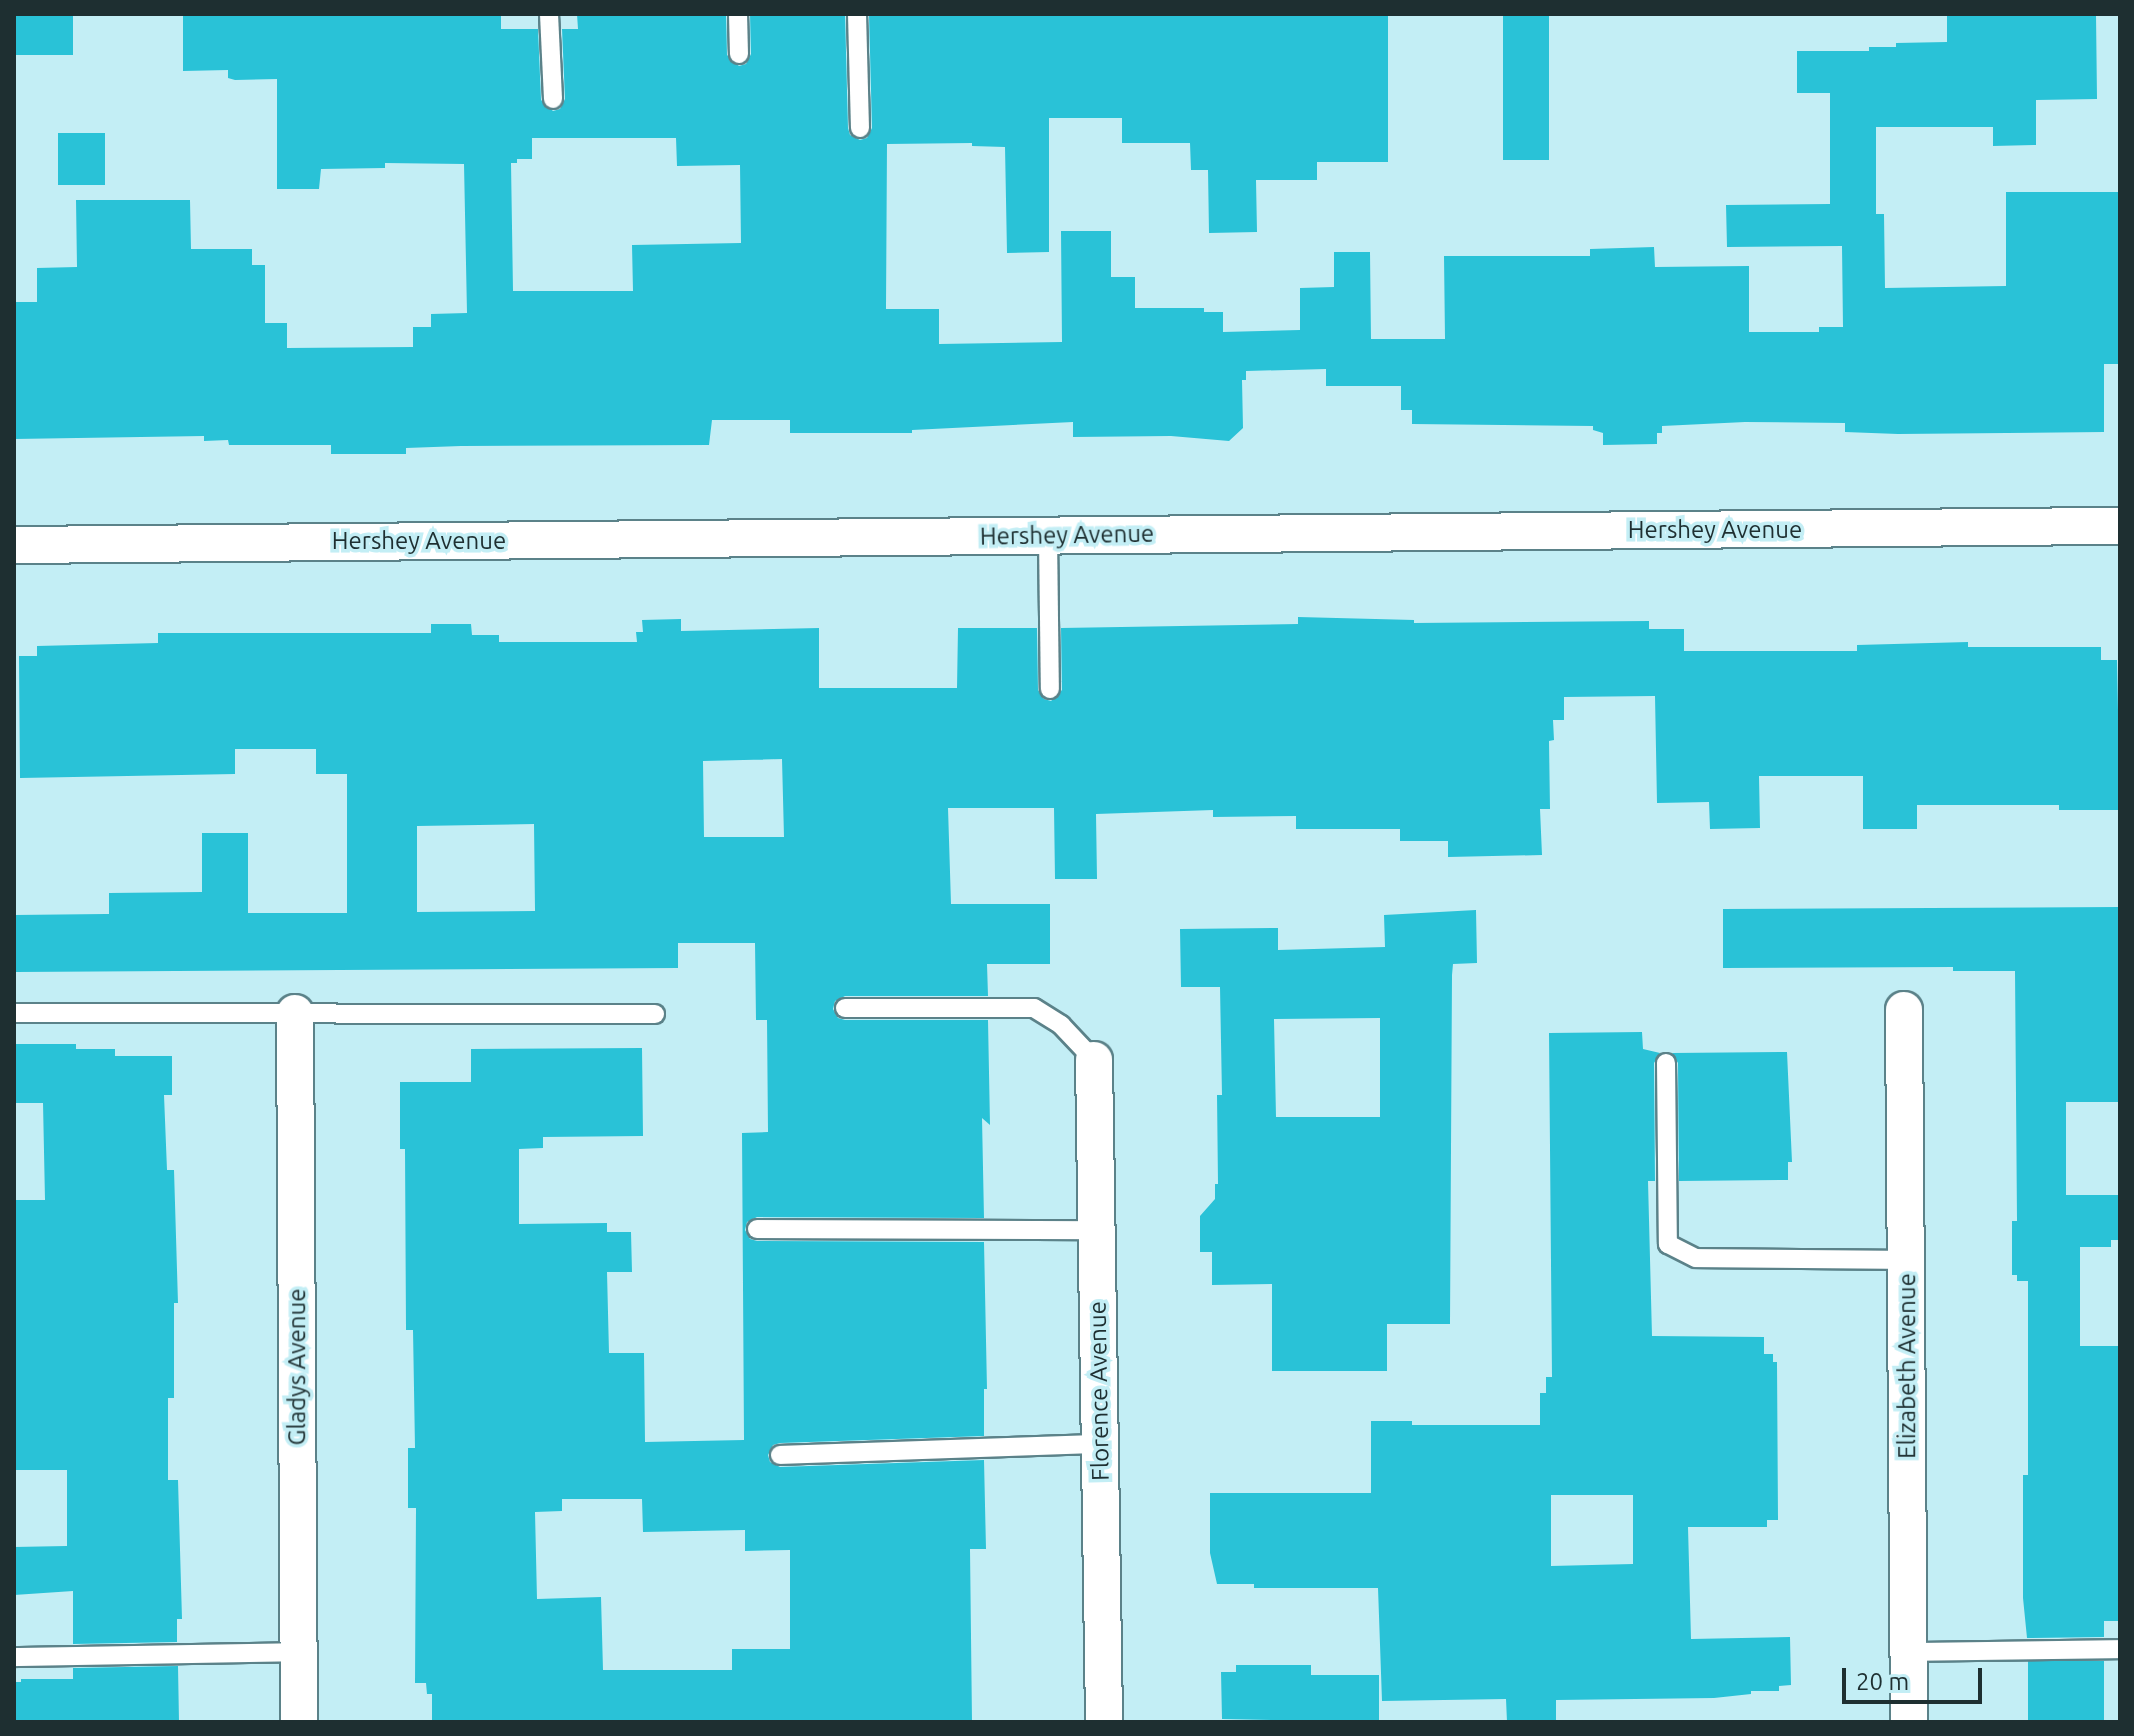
<!DOCTYPE html>
<html>
<head>
<meta charset="utf-8">
<style>
	body { margin:0 }
	#map { position:relative; width:2134px; height:1736px; overflow:hidden; background:#c3eef5; font-family:Ubuntu,sans-serif }
	div>[style] { position:absolute }
	.building>* { inset:0; background:#29c2d7; transform-origin:0 0 }
	.roads { filter:drop-shadow(2px 0 #5b8289) drop-shadow(-2px 0 #5b8289) drop-shadow(0 2px #5b8289) drop-shadow(0 -2px #5b8289) }
	.lane>* { height:18px; margin:-9px; padding:0 9px; transform-origin:9px; border-radius:9px; background:#fff }
	.street>* { height:36px; margin:-18px; padding:0 18px; transform-origin:18px; border-radius:18px; background:#fff }
	span { translate:-50% -50%; white-space:nowrap; text-align:center; line-height:1.15; -webkit-text-stroke:7px #c3eef5; paint-order:stroke }
	.street-label { font-size:24px; color:#1e2f31 }
	.frame { position:absolute; inset:0; border:16px solid #1e2f31; pointer-events:none }
	.scale { position:absolute; left:1842px; top:1668px; width:140px; height:36px; box-sizing:border-box; border:4px solid #1e2f31; border-top:0; padding-left:10px; font-size:24px; line-height:28px; white-space:nowrap; color:#1e2f31; -webkit-text-stroke:6px #c3eef5; paint-order:stroke }
</style>
</head>
<body>
<div id="map">
	<div class="building">
		<i style="left:14px;top:14px;width:59px;height:41px"></i>
		<i style="clip-path:polygon(evenodd,183px 14px,501px 14px,501px 29px,538px 29px,541px 100px,553px 111px,560px 109px,565px 99px,562px 29px,578px 29px,577px 14px,726px 14px,727px 55px,739px 66px,746px 64px,751px 54px,750px 14px,845px 14px,848px 128px,850px 135px,860px 140px,867px 138px,872px 128px,869px 14px,1388px 14px,1388px 162px,1317px 162px,1317px 180px,1256px 180px,1257px 232px,1209px 233px,1208px 170px,1191px 170px,1190px 143px,1122px 143px,1122px 118px,1049px 118px,1049px 252px,1007px 253px,1005px 147px,972px 146px,972px 143px,887px 144px,886px 309px,939px 309px,939px 344px,1062px 342px,1061px 231px,1111px 231px,1111px 277px,1135px 277px,1135px 308px,1204px 308px,1204px 312px,1223px 312px,1223px 332px,1300px 330px,1300px 288px,1334px 287px,1334px 252px,1370px 252px,1371px 339px,1445px 339px,1444px 256px,1590px 256px,1590px 249px,1654px 247px,1655px 267px,1749px 266px,1749px 332px,1819px 332px,1819px 327px,1843px 327px,1842px 246px,1727px 247px,1726px 205px,1830px 204px,1830px 93px,1797px 93px,1797px 51px,1869px 51px,1869px 47px,1896px 47px,1896px 43px,1947px 42px,1947px 14px,2096px 14px,2097px 99px,2036px 100px,2036px 145px,1993px 146px,1993px 127px,1876px 127px,1876px 214px,1884px 214px,1885px 288px,2006px 286px,2006px 192px,2120px 192px,2120px 364px,2104px 364px,2104px 432px,1898px 434px,1845px 432px,1845px 423px,1745px 422px,1662px 426px,1662px 433px,1657px 433px,1657px 444px,1603px 445px,1603px 433px,1593px 430px,1593px 426px,1412px 424px,1412px 410px,1401px 410px,1401px 386px,1326px 386px,1326px 369px,1246px 371px,1246px 380px,1242px 380px,1243px 428px,1229px 441px,1171px 436px,1073px 437px,1073px 422px,912px 430px,912px 433px,790px 433px,790px 420px,712px 420px,709px 445px,461px 446px,406px 448px,406px 454px,331px 454px,331px 445px,229px 445px,228px 440px,204px 441px,204px 436px,14px 439px,14px 302px,37px 302px,37px 268px,77px 267px,76px 200px,190px 200px,191px 249px,252px 249px,252px 265px,265px 265px,265px 323px,287px 323px,287px 348px,413px 347px,413px 327px,431px 327px,431px 314px,467px 313px,464px 164px,385px 163px,385px 168px,321px 169px,319px 189px,277px 189px,277px 79px,235px 80px,228px 78px,228px 70px,183px 71px,183px 14px,532px 138px,676px 138px,677px 166px,740px 165px,741px 243px,632px 245px,633px 291px,513px 291px,511px 163px,517px 163px,517px 159px,532px 159px,532px 138px)"></i>
		<i style="left:1503px;top:14px;width:46px;height:146px"></i>
		<i style="left:58px;top:133px;width:47px;height:52px"></i>
		<i style="clip-path:polygon(evenodd,1298px 617px,1414px 620px,1414px 623px,1649px 621px,1649px 629px,1684px 629px,1684px 651px,1857px 651px,1857px 645px,1968px 642px,1968px 647px,2101px 647px,2101px 660px,2117px 660px,2120px 810px,2059px 810px,2059px 805px,1917px 805px,1917px 829px,1863px 829px,1863px 776px,1759px 776px,1760px 828px,1710px 829px,1709px 802px,1657px 803px,1655px 696px,1564px 697px,1564px 720px,1553px 720px,1554px 740px,1549px 741px,1550px 809px,1540px 809px,1542px 855px,1448px 857px,1448px 841px,1400px 841px,1400px 829px,1296px 829px,1296px 816px,1213px 817px,1213px 810px,1096px 814px,1097px 879px,1055px 879px,1054px 808px,948px 808px,951px 904px,1050px 904px,1050px 964px,987px 964px,988px 996px,845px 996px,835px 1001px,833px 1009px,838px 1018px,845px 1020px,988px 1020px,990px 1125px,982px 1118px,984px 1218px,757px 1217px,747px 1222px,745px 1230px,750px 1239px,757px 1241px,984px 1242px,987px 1389px,984px 1389px,984px 1436px,780px 1443px,773px 1445px,768px 1455px,770px 1462px,780px 1467px,984px 1460px,986px 1549px,970px 1549px,972px 1722px,432px 1722px,432px 1694px,427px 1694px,426px 1683px,415px 1683px,416px 1508px,408px 1508px,408px 1448px,415px 1448px,413px 1330px,406px 1330px,405px 1149px,400px 1149px,400px 1082px,471px 1082px,471px 1049px,642px 1048px,643px 1136px,543px 1137px,543px 1148px,519px 1149px,519px 1224px,607px 1223px,607px 1232px,631px 1232px,632px 1272px,607px 1272px,609px 1353px,644px 1353px,645px 1442px,744px 1440px,742px 1133px,768px 1132px,767px 1020px,756px 1020px,755px 943px,678px 943px,678px 968px,16px 972px,14px 915px,106px 914px,109px 914px,109px 893px,202px 892px,202px 833px,248px 833px,248px 913px,347px 913px,347px 774px,316px 774px,316px 749px,235px 749px,235px 774px,20px 778px,19px 656px,37px 656px,37px 646px,158px 643px,158px 633px,431px 633px,431px 624px,471px 624px,472px 635px,499px 635px,499px 642px,637px 642px,636px 632px,643px 632px,642px 620px,681px 619px,681px 631px,819px 628px,819px 688px,957px 688px,958px 628px,1037px 628px,1038px 690px,1044px 699px,1051px 701px,1062px 690px,1061px 628px,1298px 624px,1298px 617px,782px 759px,784px 837px,704px 837px,703px 761px,782px 759px,1298px 617px,534px 824px,535px 911px,417px 912px,417px 826px,534px 824px,1298px 617px,562px 1499px,642px 1499px,643px 1532px,745px 1530px,745px 1551px,790px 1550px,790px 1649px,732px 1649px,732px 1670px,603px 1670px,601px 1597px,537px 1599px,535px 1512px,562px 1511px,562px 1499px)"></i>
		<i style="clip-path:polygon(2120px 907px,2120px 1102px,2066px 1102px,2066px 1195px,2118px 1195px,2119px 1240px,2111px 1240px,2111px 1247px,2080px 1247px,2080px 1346px,2120px 1346px,2120px 1621px,2104px 1621px,2104px 1637px,2027px 1638px,2023px 1598px,2023px 1475px,2028px 1475px,2028px 1281px,2017px 1281px,2017px 1275px,2012px 1275px,2012px 1221px,2017px 1221px,2015px 971px,1953px 971px,1953px 967px,1723px 968px,1723px 909px)"></i>
		<i style="clip-path:polygon(evenodd,1476px 910px,1477px 963px,1453px 964px,1452px 975px,1450px 1324px,1387px 1324px,1387px 1371px,1272px 1371px,1272px 1284px,1212px 1285px,1212px 1252px,1200px 1252px,1200px 1216px,1215px 1199px,1215px 1184px,1218px 1184px,1217px 1095px,1222px 1095px,1220px 987px,1181px 987px,1180px 929px,1278px 928px,1278px 950px,1385px 947px,1384px 915px,1476px 910px,1380px 1018px,1380px 1117px,1276px 1117px,1274px 1019px,1380px 1018px)"></i>
		<i style="clip-path:polygon(evenodd,1642px 1032px,1643px 1049px,1660px 1053px,1654px 1063px,1655px 1181px,1648px 1181px,1652px 1336px,1764px 1337px,1764px 1354px,1773px 1354px,1773px 1362px,1777px 1362px,1778px 1520px,1767px 1520px,1767px 1527px,1688px 1527px,1691px 1639px,1790px 1637px,1791px 1685px,1779px 1686px,1779px 1691px,1751px 1691px,1751px 1694px,1714px 1698px,1556px 1700px,1556px 1722px,1507px 1722px,1506px 1699px,1382px 1701px,1378px 1588px,1254px 1588px,1254px 1584px,1217px 1584px,1210px 1553px,1210px 1493px,1371px 1493px,1371px 1421px,1412px 1421px,1412px 1425px,1540px 1425px,1540px 1393px,1546px 1393px,1546px 1377px,1552px 1377px,1549px 1033px,1642px 1032px,1551px 1495px,1633px 1495px,1633px 1564px,1551px 1566px,1551px 1495px)"></i>
		<i style="clip-path:polygon(14px 1044px,76px 1044px,76px 1049px,115px 1049px,115px 1056px,172px 1056px,172px 1095px,164px 1095px,167px 1170px,174px 1170px,178px 1303px,174px 1303px,174px 1398px,168px 1398px,168px 1480px,178px 1480px,182px 1619px,177px 1619px,177px 1642px,73px 1644px,73px 1591px,14px 1595px,14px 1547px,67px 1546px,67px 1470px,14px 1470px,14px 1200px,45px 1200px,43px 1103px,14px 1103px)"></i>
		<i style="clip-path:polygon(1787px 1052px,1792px 1162px,1788px 1162px,1788px 1180px,1679px 1181px,1678px 1063px,1672px 1053px)"></i>
		<i style="left:2104px;top:1661px;width:61px;height:76px;rotate:90deg"></i>
		<i style="clip-path:polygon(1236px 1665px,1311px 1665px,1311px 1675px,1379px 1675px,1379px 1722px,1222px 1719px,1221px 1672px,1236px 1672px)"></i>
		<i style="clip-path:polygon(178px 1666px,179px 1722px,14px 1722px,14px 1682px,21px 1682px,21px 1679px,73px 1679px,73px 1668px)"></i>
	</div>
	<div class="roads">
		<div class="lane">
			<i style="left:549px;top:14px;width:85px;rotate:87.3deg"></i>
			<i style="left:738px;top:14px;width:40px;rotate:88.6deg"></i>
			<i style="left:857px;top:14px;width:114px;rotate:88.5deg"></i>
			<i style="left:1048px;top:536px;width:153px;rotate:89.3deg"></i>
			<i style="left:845px;top:1008px;width:189px"></i>
			<i style="left:1034px;top:1008px;width:32px;rotate:32deg"></i>
			<i style="left:1061px;top:1025px;width:48px;rotate:46.7deg"></i>
			<i style="left:14px;top:1013px;width:641px;rotate:0.09deg"></i>
			<i style="left:1666px;top:1063px;width:181px;rotate:89.4deg"></i>
			<i style="left:1668px;top:1244px;width:31px;rotate:27deg"></i>
			<i style="left:1696px;top:1258px;width:210px;rotate:0.5deg"></i>
			<i style="left:757px;top:1229px;width:339px;rotate:0.2deg"></i>
			<i style="left:780px;top:1455px;width:320px;rotate:-2deg"></i>
			<i style="left:1909px;top:1652px;width:211px;rotate:-0.8deg"></i>
			<i style="left:14px;top:1657px;width:284px;rotate:-1deg"></i>
		</div>
		<div class="street">
			<i style="left:14px;top:545px;width:2106px;rotate:-0.52deg"></i>
			<i style="left:1904px;top:1010px;width:712px;rotate:89.6deg"></i>
			<i style="left:295px;top:1013px;width:709px;rotate:89.68deg"></i>
			<i style="left:1094px;top:1060px;width:662px;rotate:89.13deg"></i>
		</div>
	</div>
	<div class="street-label">
		<span style="left:1715px;top:530px">Hershey Avenue</span>
		<span style="left:1067px;top:535px;rotate:-1deg">Hershey Avenue</span>
		<span style="left:419px;top:541px">Hershey Avenue</span>
		<span style="left:1907px;top:1366px;rotate:-90deg">Elizabeth Avenue</span>
		<span style="left:297px;top:1367px;rotate:-90deg">Gladys Avenue</span>
		<span style="left:1099px;top:1391px;rotate:-91deg">Florence Avenue</span>
	</div>
	<div class="frame"></div>
	<div class="scale">20 m</div>
</div>
</body>
</html>
